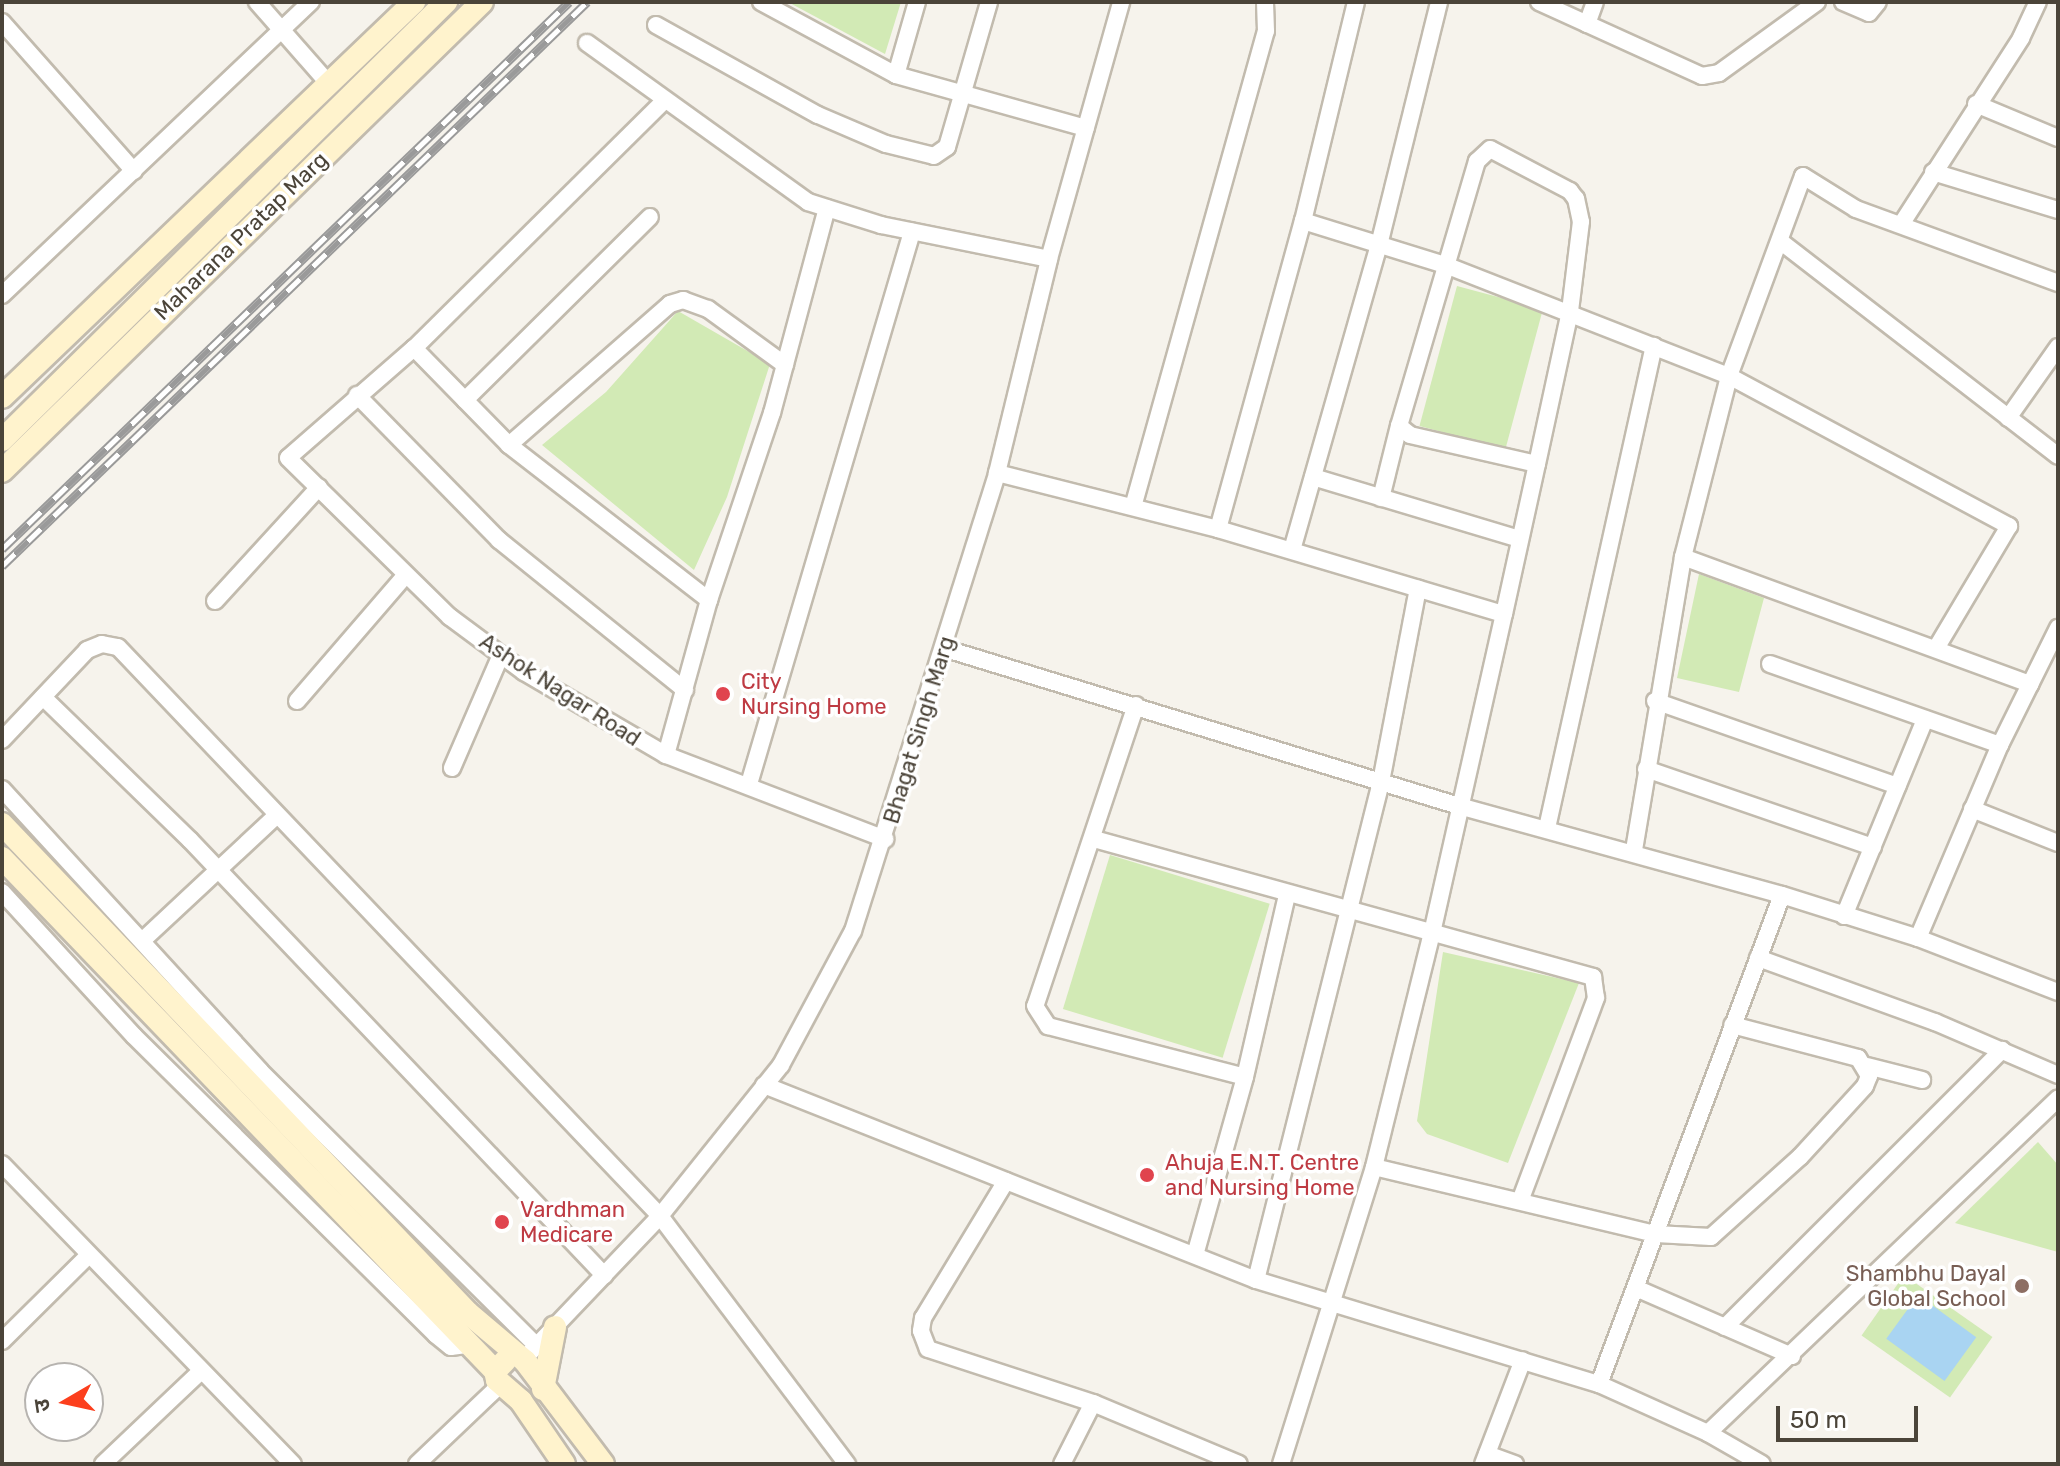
<!DOCTYPE html>
<html>
<head>
<meta charset="utf-8">
<style>
	body { margin:0 }
	#map { position:relative; width:2060px; height:1466px; overflow:hidden; background:#f6f3ec; font-family:Rubik,"Noto Sans Devanagari",sans-serif }
	div>[style] { position:absolute }
	.green>* { inset:0; background:#d2eab5; transform-origin:0 0 }
	.water>* { inset:0; background:#a9d4f2; transform-origin:0 0 }
	.roads { filter:drop-shadow(2px 0 #c2bbae) drop-shadow(-2px 0 #c2bbae) drop-shadow(0 2px #c2bbae) drop-shadow(0 -2px #c2bbae) }
	.street>* { height:16px; margin:-8px; padding:0 8px; transform-origin:8px; border-radius:8px; background:#fff }
	.secondary>* { height:22px; margin:-11px; padding:0 11px; transform-origin:11px; border-radius:11px; background:#fff3cd }
	.rail>* { height:9px; margin-top:-4.5px; transform-origin:0; background:repeating-linear-gradient(90deg,#fff 0 18px,#9a9a9a 0 36px); box-sizing:border-box; border-block:2px solid #9a9a9a }
	.dots>* { width:22px; height:22px; translate:-50% -50%; box-sizing:border-box; border:4px solid #fff; border-radius:50% }
	span { translate:-50% -50%; white-space:nowrap; text-align:center; line-height:1.15; -webkit-text-stroke:7px #fff; paint-order:stroke }
	.street-label { font-size:22px; color:#4b4439 }
	.health-label { font-size:22px; color:#be3a42 }
	.left { translate:0 -50%; text-align:left }
	.education-label { font-size:22px; color:#785e54 }
	.right { translate:-100% -50%; text-align:right }
	.frame { position:absolute; inset:0; border:4px solid #4b4439; pointer-events:none }
	.north { position:absolute; left:24px; top:1362px; width:80px; height:80px; box-sizing:border-box; background:#fff; border:2px solid #b7b4b0; border-radius:50%; rotate:261deg; font-size:22px; font-weight:700; line-height:32px; text-align:center; color:#4b4439 }
	.north::after { content:''; display:block; margin:auto; width:28px; height:36px; background:#fc3f1d; clip-path:polygon(50% 0,100% 100%,50% 72%,0 100%) }
	.scale { position:absolute; left:1776px; top:1406px; width:142px; height:36px; box-sizing:border-box; border:4px solid #4b4439; border-top:0; padding-left:10px; font-size:24px; line-height:28px; white-space:nowrap; color:#4b4439; -webkit-text-stroke:6px #fff; paint-order:stroke }
</style>
</head>
<body>
<div id="map">
	<div class="green">
		<i style="clip-path:polygon(788px 2px,901px 2px,885px 54px)"></i>
		<i style="left:1457px;top:286px;width:89px;height:145px;rotate:15deg"></i>
		<i style="clip-path:polygon(678px 311px,770px 364px,727px 497px,694px 570px,542px 445px,606px 392px)"></i>
		<i style="clip-path:polygon(1699px 574px,1764px 598px,1739px 692px,1677px 678px)"></i>
		<i style="left:1110px;top:855px;width:167px;height:161px;rotate:17deg"></i>
		<i style="clip-path:polygon(1443px 952px,1579px 983px,1508px 1163px,1427px 1134px,1417px 1121px)"></i>
		<i style="clip-path:polygon(2038px 1142px,2058px 1165px,2058px 1252px,1955px 1223px)"></i>
		<i style="left:1904px;top:1275px;width:108px;height:74px;rotate:35deg"></i>
	</div>
	<div class="water">
		<i style="left:1918px;top:1295px;width:72px;height:54px;rotate:36deg"></i>
	</div>
	<div class="roads">
		<div class="street">
			<i style="left:257px;top:2px;width:109px;rotate:48.7deg"></i>
			<i style="left:761px;top:2px;width:153px;rotate:28.4deg"></i>
			<i style="left:896px;top:75px;width:197px;rotate:15.6deg"></i>
			<i style="left:1539px;top:2px;width:179px;rotate:24.4deg"></i>
			<i style="left:1702px;top:76px;width:17px;rotate:-10deg"></i>
			<i style="left:1719px;top:73px;width:121px;rotate:-35.9deg"></i>
			<i style="left:1843px;top:2px;width:28px;rotate:23deg"></i>
			<i style="left:1869px;top:13px;width:14px;rotate:-51deg"></i>
			<i style="left:2px;top:22px;width:199px;rotate:48.5deg"></i>
			<i style="left:1587px;top:24px;width:23px;rotate:-70deg"></i>
			<i style="left:656px;top:25px;width:185px;rotate:29.1deg"></i>
			<i style="left:818px;top:115px;width:74px;rotate:23.1deg"></i>
			<i style="left:886px;top:144px;width:49px;rotate:14deg"></i>
			<i style="left:934px;top:156px;width:16px;rotate:-35deg"></i>
			<i style="left:947px;top:147px;width:151px;rotate:-73.8deg"></i>
			<i style="left:587px;top:43px;width:272px;rotate:35.7deg"></i>
			<i style="left:808px;top:202px;width:77px;rotate:17.5deg"></i>
			<i style="left:881px;top:225px;width:171px;rotate:11.4deg"></i>
			<i style="left:896px;top:75px;width:76px;rotate:-74deg"></i>
			<i style="left:665px;top:100px;width:353px;rotate:135.3deg"></i>
			<i style="left:414px;top:348px;width:167px;rotate:138.9deg"></i>
			<i style="left:288px;top:458px;width:227px;rotate:44.5deg"></i>
			<i style="left:450px;top:617px;width:92px;rotate:36.6deg"></i>
			<i style="left:524px;top:672px;width:164px;rotate:30.3deg"></i>
			<i style="left:666px;top:755px;width:235px;rotate:21deg"></i>
			<i style="left:1976px;top:104px;width:89px;rotate:22.5deg"></i>
			<i style="left:1933px;top:172px;width:131px;rotate:16.9deg"></i>
			<i style="left:1303px;top:221px;width:152px;rotate:17.2deg"></i>
			<i style="left:1448px;top:266px;width:302px;rotate:21.4deg"></i>
			<i style="left:1729px;top:376px;width:318px;rotate:28.2deg"></i>
			<i style="left:2009px;top:526px;width:141px;rotate:120.8deg"></i>
			<i style="left:1902px;top:223px;width:220px;rotate:-57.2deg"></i>
			<i style="left:2021px;top:38px;width:40px;rotate:-65deg"></i>
			<i style="left:1780px;top:241px;width:351px;rotate:37.7deg"></i>
			<i style="left:2px;top:295px;width:426px;rotate:-43.5deg"></i>
			<i style="left:414px;top:348px;width:136px;rotate:45.6deg"></i>
			<i style="left:509px;top:445px;width:253px;rotate:37.8deg"></i>
			<i style="left:357px;top:395px;width:203px;rotate:45.6deg"></i>
			<i style="left:499px;top:540px;width:239px;rotate:38.9deg"></i>
			<i style="left:465px;top:400px;width:260px;rotate:-44.7deg"></i>
			<i style="left:2008px;top:418px;width:87px;rotate:-54.8deg"></i>
			<i style="left:509px;top:445px;width:214px;rotate:-41.2deg"></i>
			<i style="left:670px;top:304px;width:14px;rotate:-17deg"></i>
			<i style="left:683px;top:300px;width:27px;rotate:20deg"></i>
			<i style="left:708px;top:309px;width:95px;rotate:36deg"></i>
			<i style="left:997px;top:473px;width:228px;rotate:14.2deg"></i>
			<i style="left:1218px;top:529px;width:298px;rotate:16.6deg"></i>
			<i style="left:1313px;top:477px;width:216px;rotate:16.7deg"></i>
			<i style="left:1381px;top:498px;width:74px;rotate:-76deg"></i>
			<i style="left:1133px;top:507px;width:494px;rotate:-74.4deg"></i>
			<i style="left:1266px;top:31px;width:29px;rotate:-92deg"></i>
			<i style="left:1218px;top:529px;width:320px;rotate:-74.6deg"></i>
			<i style="left:1303px;top:221px;width:225px;rotate:-76.4deg"></i>
			<i style="left:1292px;top:550px;width:317px;rotate:-74.1deg"></i>
			<i style="left:1379px;top:245px;width:250px;rotate:-76.1deg"></i>
			<i style="left:1683px;top:557px;width:370px;rotate:20.1deg"></i>
			<i style="left:215px;top:601px;width:154px;rotate:-47.6deg"></i>
			<i style="left:943px;top:648px;width:540px;rotate:17.02deg"></i>
			<i style="left:1459px;top:806px;width:335px;rotate:15.4deg"></i>
			<i style="left:1782px;top:895px;width:143px;rotate:17.5deg"></i>
			<i style="left:1918px;top:938px;width:150px;rotate:21.1deg"></i>
			<i style="left:1770px;top:664px;width:244px;rotate:19.4deg"></i>
			<i style="left:43px;top:697px;width:205px;rotate:44.2deg"></i>
			<i style="left:190px;top:840px;width:601px;rotate:46.42deg"></i>
			<i style="left:297px;top:701px;width:165px;rotate:-49.2deg"></i>
			<i style="left:1655px;top:701px;width:257px;rotate:19.3deg"></i>
			<i style="left:1136px;top:705px;width:317px;rotate:108.5deg"></i>
			<i style="left:1035px;top:1006px;width:24px;rotate:57deg"></i>
			<i style="left:1048px;top:1026px;width:203px;rotate:14.5deg"></i>
			<i style="left:2px;top:740px;width:124px;rotate:-46.6deg"></i>
			<i style="left:87px;top:650px;width:16px;rotate:-22deg"></i>
			<i style="left:102px;top:644px;width:16px;rotate:11deg"></i>
			<i style="left:118px;top:647px;width:786px;rotate:46.39deg"></i>
			<i style="left:660px;top:1216px;width:311px;rotate:53deg"></i>
			<i style="left:666px;top:755px;width:161px;rotate:-74.5deg"></i>
			<i style="left:709px;top:600px;width:197px;rotate:-71.4deg"></i>
			<i style="left:772px;top:413px;width:212px;rotate:-75deg"></i>
			<i style="left:452px;top:768px;width:123px;rotate:-66.6deg"></i>
			<i style="left:1646px;top:769px;width:240px;rotate:19deg"></i>
			<i style="left:749px;top:784px;width:576px;rotate:-73.55deg"></i>
			<i style="left:2px;top:789px;width:382px;rotate:47.5deg"></i>
			<i style="left:260px;top:1071px;width:390px;rotate:44.8deg"></i>
			<i style="left:1972px;top:809px;width:92px;rotate:21.6deg"></i>
			<i style="left:1547px;top:828px;width:494px;rotate:-77.5deg"></i>
			<i style="left:1094px;top:839px;width:518px;rotate:15.46deg"></i>
			<i style="left:1593px;top:977px;width:21px;rotate:82deg"></i>
			<i style="left:1596px;top:998px;width:215px;rotate:110.5deg"></i>
			<i style="left:1634px;top:850px;width:297px;rotate:-80.5deg"></i>
			<i style="left:1683px;top:557px;width:187px;rotate:-75.7deg"></i>
			<i style="left:1729px;top:376px;width:213px;rotate:-69.7deg"></i>
			<i style="left:1803px;top:176px;width:62px;rotate:31.9deg"></i>
			<i style="left:1856px;top:209px;width:215px;rotate:20.1deg"></i>
			<i style="left:2px;top:892px;width:195px;rotate:47.5deg"></i>
			<i style="left:134px;top:1036px;width:425px;rotate:44.7deg"></i>
			<i style="left:436px;top:1335px;width:19px;rotate:39deg"></i>
			<i style="left:451px;top:1347px;width:17px;rotate:-7deg"></i>
			<i style="left:1844px;top:916px;width:213px;rotate:-67.6deg"></i>
			<i style="left:1918px;top:938px;width:210px;rotate:-67deg"></i>
			<i style="left:2000px;top:745px;width:131px;rotate:-63.6deg"></i>
			<i style="left:143px;top:940px;width:182px;rotate:-43deg"></i>
			<i style="left:1758px;top:958px;width:188px;rotate:19.9deg"></i>
			<i style="left:1935px;top:1022px;width:134px;rotate:23.3deg"></i>
			<i style="left:1867px;top:1066px;width:57px;rotate:14.3deg"></i>
			<i style="left:764px;top:1085px;width:529px;rotate:21.62deg"></i>
			<i style="left:1256px;top:1280px;width:358px;rotate:16.9deg"></i>
			<i style="left:1599px;top:1384px;width:120px;rotate:24.2deg"></i>
			<i style="left:1708px;top:1433px;width:484px;rotate:-43.7deg"></i>
			<i style="left:2px;top:1164px;width:418px;rotate:45.9deg"></i>
			<i style="left:1374px;top:1167px;width:290px;rotate:13.4deg"></i>
			<i style="left:1656px;top:1234px;width:55px;rotate:3.1deg"></i>
			<i style="left:1711px;top:1237px;width:120px;rotate:-42deg"></i>
			<i style="left:1800px;top:1157px;width:96px;rotate:-47.5deg"></i>
			<i style="left:1865px;top:1086px;width:11px;rotate:-68deg"></i>
			<i style="left:1869px;top:1076px;width:21px;rotate:-121deg"></i>
			<i style="left:1858px;top:1058px;width:130px;rotate:-165.3deg"></i>
			<i style="left:1006px;top:1181px;width:160px;rotate:121.2deg"></i>
			<i style="left:923px;top:1318px;width:13px;rotate:99deg"></i>
			<i style="left:921px;top:1331px;width:19px;rotate:69deg"></i>
			<i style="left:928px;top:1349px;width:174px;rotate:18.1deg"></i>
			<i style="left:1093px;top:1403px;width:158px;rotate:22.7deg"></i>
			<i style="left:1195px;top:1255px;width:185px;rotate:-74.3deg"></i>
			<i style="left:1245px;top:1077px;width:187px;rotate:-77deg"></i>
			<i style="left:1256px;top:1280px;width:513px;rotate:-75.91deg"></i>
			<i style="left:1381px;top:782px;width:197px;rotate:-79.2deg"></i>
			<i style="left:1638px;top:1289px;width:168px;rotate:23.5deg"></i>
			<i style="left:1725px;top:1327px;width:392px;rotate:-45deg"></i>
			<i style="left:2px;top:1341px;width:122px;rotate:-44.7deg"></i>
			<i style="left:523px;top:1360px;width:199px;rotate:-46.4deg"></i>
			<i style="left:660px;top:1216px;width:193px;rotate:-51.3deg"></i>
			<i style="left:781px;top:1065px;width:152px;rotate:-61.8deg"></i>
			<i style="left:853px;top:931px;width:480px;rotate:-72.5deg"></i>
			<i style="left:997px;top:473px;width:220px;rotate:-76.3deg"></i>
			<i style="left:1049px;top:259px;width:267px;rotate:-74.3deg"></i>
			<i style="left:1599px;top:1384px;width:522px;rotate:-69.48deg"></i>
			<i style="left:1708px;top:1433px;width:62px;rotate:29.9deg"></i>
			<i style="left:1487px;top:1454px;width:30px;rotate:20deg"></i>
			<i style="left:103px;top:1464px;width:135px;rotate:-43.5deg"></i>
			<i style="left:417px;top:1464px;width:115px;rotate:-43.6deg"></i>
			<i style="left:1062px;top:1464px;width:68px;rotate:-63.1deg"></i>
			<i style="left:1281px;top:1464px;width:311px;rotate:-72.6deg"></i>
			<i style="left:1374px;top:1167px;width:241px;rotate:-76.1deg"></i>
			<i style="left:1432px;top:933px;width:327px;rotate:-77.3deg"></i>
			<i style="left:1504px;top:614px;width:154px;rotate:-77.6deg"></i>
			<i style="left:1537px;top:464px;width:157px;rotate:-77.8deg"></i>
			<i style="left:1570px;top:311px;width:90px;rotate:-83deg"></i>
			<i style="left:1581px;top:222px;width:24px;rotate:-102deg"></i>
			<i style="left:1576px;top:199px;width:10px;rotate:-127deg"></i>
			<i style="left:1570px;top:191px;width:90px;rotate:-152.3deg"></i>
			<i style="left:1490px;top:149px;width:18px;rotate:137deg"></i>
			<i style="left:1477px;top:161px;width:276px;rotate:106.4deg"></i>
			<i style="left:1399px;top:426px;width:14px;rotate:39deg"></i>
			<i style="left:1410px;top:435px;width:130px;rotate:12.9deg"></i>
			<i style="left:1483px;top:1464px;width:111px;rotate:-69deg"></i>
		</div>
		<div class="secondary">
			<i style="left:2px;top:397px;width:571px;rotate:-43.79deg"></i>
			<i style="left:2px;top:440px;width:624px;rotate:-44.61deg"></i>
			<i style="left:2px;top:471px;width:671px;rotate:-44.34deg"></i>
			<i style="left:2px;top:824px;width:675px;rotate:46.38deg"></i>
			<i style="left:468px;top:1313px;width:75px;rotate:40.1deg"></i>
			<i style="left:525px;top:1361px;width:129px;rotate:52.9deg"></i>
			<i style="left:2px;top:858px;width:711px;rotate:46.14deg"></i>
			<i style="left:505px;top:1361px;width:14px;rotate:135deg"></i>
			<i style="left:495px;top:1371px;width:9px;rotate:77deg"></i>
			<i style="left:497px;top:1380px;width:32px;rotate:41deg"></i>
			<i style="left:521px;top:1401px;width:76px;rotate:55.7deg"></i>
			<i style="left:543px;top:1389px;width:63px;rotate:-79deg"></i>
		</div>
	</div>
	<div class="rail">
		<i style="left:2px;top:549px;width:788px;rotate:-43.97deg"></i>
		<i style="left:2px;top:566px;width:813px;rotate:-43.95deg"></i>
	</div>
	<div class="dots">
		<i style="left:723px;top:694px;background:#e0444e"></i>
		<i style="left:1147px;top:1175px;background:#e0444e"></i>
		<i style="left:502px;top:1222px;background:#e0444e"></i>
		<i style="left:2022px;top:1286px;background:#8d6e63"></i>
	</div>
	<div class="street-label">
		<span style="left:241px;top:236px;rotate:-44deg">Maharana Pratap Marg</span>
		<span style="left:560px;top:690px;rotate:33deg">Ashok Nagar Road</span>
		<span style="left:919px;top:730px;rotate:-73deg">Bhagat Singh Marg</span>
	</div>
	<div class="health-label">
		<span class="left" style="left:741px;top:694px">City<br>Nursing Home</span>
		<span class="left" style="left:1165px;top:1175px">Ahuja E.N.T. Centre<br>and Nursing Home</span>
		<span class="left" style="left:520px;top:1222px">Vardhman<br>Medicare</span>
	</div>
	<div class="education-label">
		<span class="right" style="left:2006px;top:1286px">Shambhu Dayal<br>Global School</span>
	</div>
	<div class="frame"></div>
	<div class="north">उ</div>
	<div class="scale">50 m</div>
</div>
</body>
</html>
